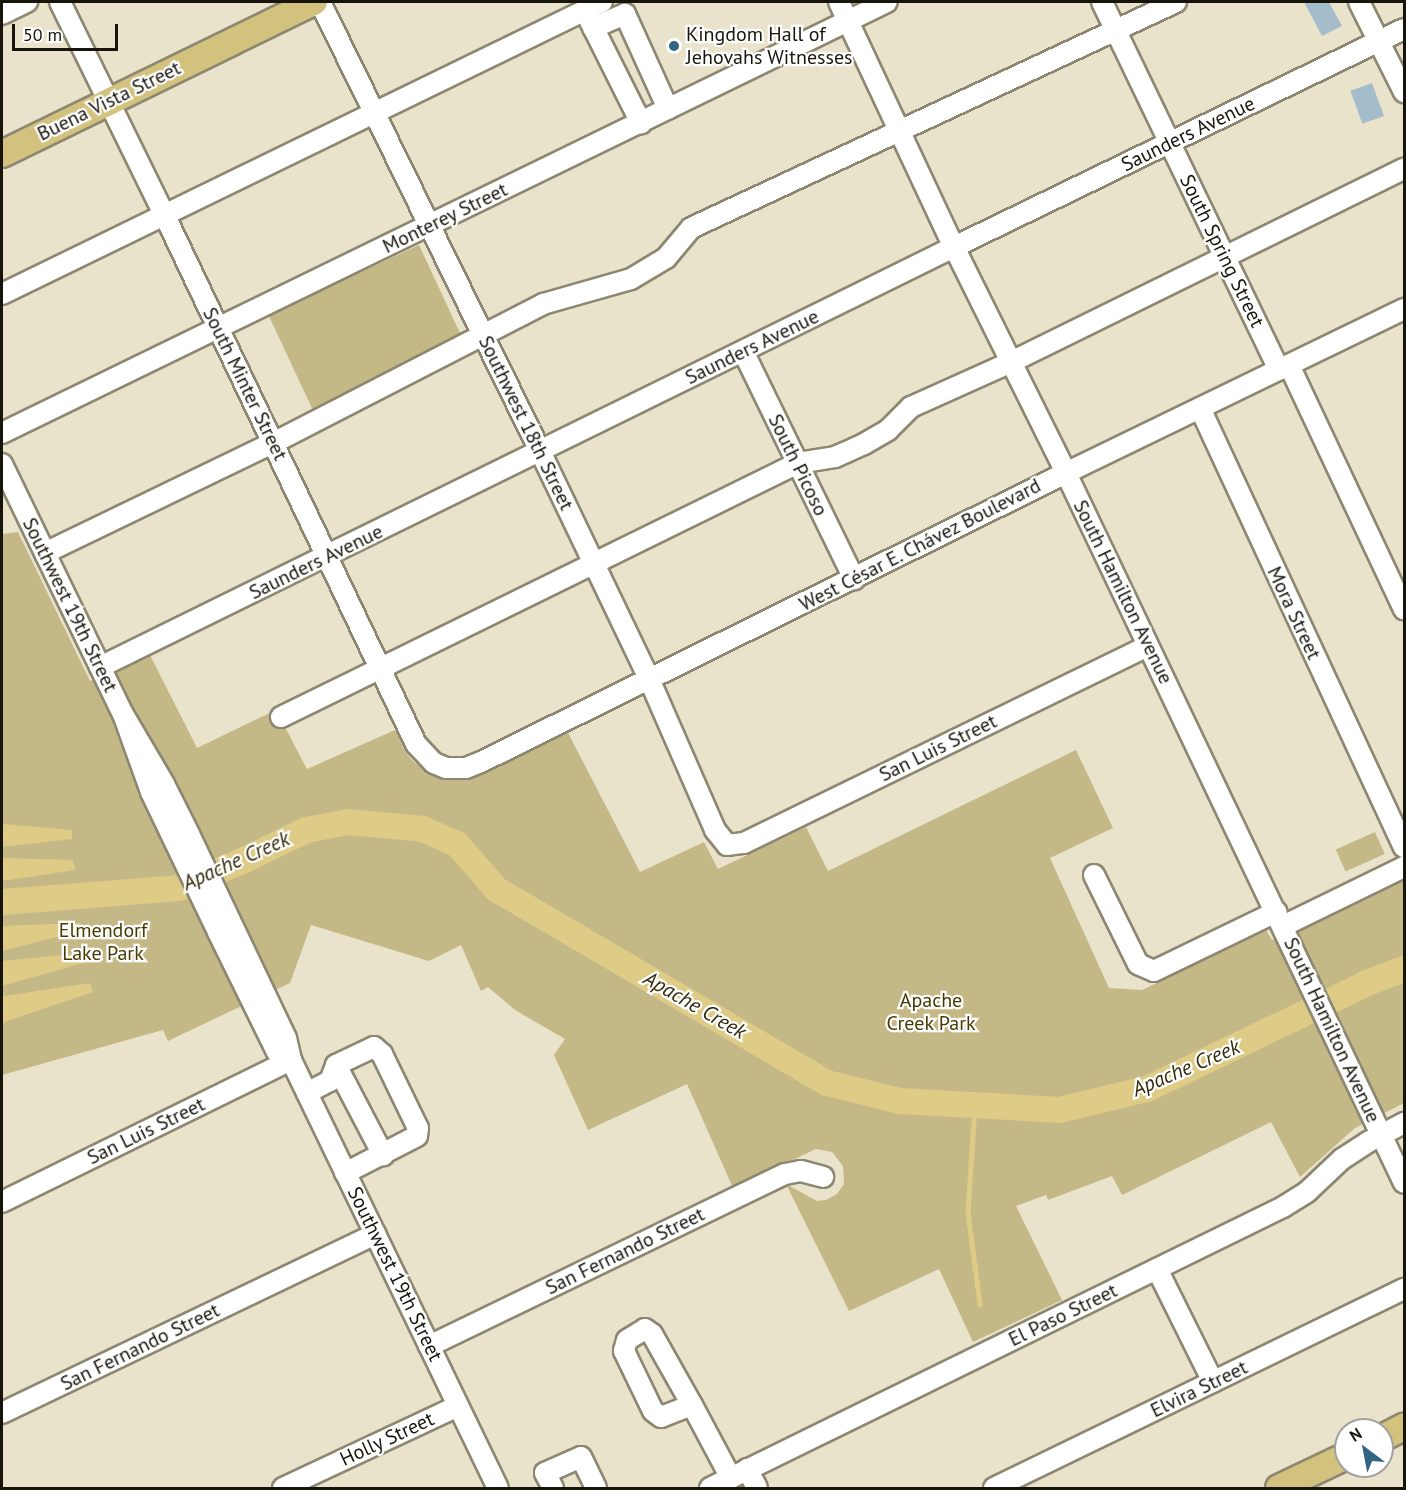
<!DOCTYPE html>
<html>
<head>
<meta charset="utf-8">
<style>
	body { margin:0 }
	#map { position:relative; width:1406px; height:1490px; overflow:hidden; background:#e9e3cb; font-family:"PT Sans",sans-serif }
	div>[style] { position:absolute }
	.green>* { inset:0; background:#c5b887; transform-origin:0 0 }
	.water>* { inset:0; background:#ddcb86 }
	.stream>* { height:4.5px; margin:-2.25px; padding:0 2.25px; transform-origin:2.25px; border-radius:2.25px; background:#ddcb86 }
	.river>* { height:26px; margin:-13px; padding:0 13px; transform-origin:13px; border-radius:13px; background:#ddcb86 }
	.building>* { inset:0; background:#a5bccb; transform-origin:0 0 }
	.roads { filter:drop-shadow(2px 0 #8d8771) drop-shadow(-2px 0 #8d8771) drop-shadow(0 2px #8d8771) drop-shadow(0 -2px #8d8771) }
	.minor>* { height:20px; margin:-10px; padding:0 10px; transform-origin:10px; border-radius:10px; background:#fff }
	.major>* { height:26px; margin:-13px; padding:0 13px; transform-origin:13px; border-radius:13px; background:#d2c27e }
	.dots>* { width:16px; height:16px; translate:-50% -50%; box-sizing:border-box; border:3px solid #fff; border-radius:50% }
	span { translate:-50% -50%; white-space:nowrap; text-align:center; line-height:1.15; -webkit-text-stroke:4.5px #fff; paint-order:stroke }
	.poi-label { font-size:20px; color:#17140c }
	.left { translate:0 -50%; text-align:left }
	.street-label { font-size:20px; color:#17140c }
	.park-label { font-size:20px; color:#463a00 }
	.water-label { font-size:21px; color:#322a0b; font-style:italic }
	.frame { position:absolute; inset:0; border:3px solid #17140c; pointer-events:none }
	.north { position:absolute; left:1334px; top:1418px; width:60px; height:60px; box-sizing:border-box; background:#fff; border:2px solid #a2a19e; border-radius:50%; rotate:328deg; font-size:16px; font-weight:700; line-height:24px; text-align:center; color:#17140c }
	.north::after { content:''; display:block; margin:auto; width:21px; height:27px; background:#316582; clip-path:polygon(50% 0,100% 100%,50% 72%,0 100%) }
	.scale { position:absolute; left:12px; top:24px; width:106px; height:27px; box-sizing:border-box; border:3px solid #17140c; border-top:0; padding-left:8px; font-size:18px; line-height:21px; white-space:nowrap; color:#17140c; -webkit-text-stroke:4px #fff; paint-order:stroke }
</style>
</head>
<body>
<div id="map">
	<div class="green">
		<i style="left:419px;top:245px;width:110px;height:166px;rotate:65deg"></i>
		<i style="clip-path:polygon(18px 532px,90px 681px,149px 653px,197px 748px,276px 710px,307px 769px,395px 730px,406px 753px,415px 763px,448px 777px,565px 727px,640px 872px,704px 842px,718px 869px,806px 827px,828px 871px,1076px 750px,1113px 828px,1050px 858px,1109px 988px,1142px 990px,1266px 930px,1272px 940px,1404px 877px,1404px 1103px,1355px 1128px,1300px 1177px,1271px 1122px,1122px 1195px,1112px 1176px,1048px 1200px,1046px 1195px,1016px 1206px,1062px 1300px,973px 1342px,939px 1269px,849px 1311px,786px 1184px,817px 1201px,826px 1200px,837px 1194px,844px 1184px,843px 1166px,832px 1152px,816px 1149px,733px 1188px,687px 1084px,588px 1130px,554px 1055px,565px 1039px,515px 1010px,488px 987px,481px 991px,461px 945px,429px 961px,311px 925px,290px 983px,168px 1041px,163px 1030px,2px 1075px,2px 534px)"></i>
		<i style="left:1375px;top:832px;width:24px;height:43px;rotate:66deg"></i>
	</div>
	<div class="water">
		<i style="clip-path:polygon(2px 824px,72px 830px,72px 839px,2px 847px)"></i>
		<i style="clip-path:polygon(2px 858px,73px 860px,75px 870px,2px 881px)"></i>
		<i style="clip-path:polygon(2px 892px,75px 892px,76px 902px,2px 916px)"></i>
		<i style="clip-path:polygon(79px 923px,80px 931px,2px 951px,2px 926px)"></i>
		<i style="clip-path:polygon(84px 953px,86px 962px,2px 986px,2px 961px)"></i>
		<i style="clip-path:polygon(90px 983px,93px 992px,7px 1021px,2px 1025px,2px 987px,4px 996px)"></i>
	</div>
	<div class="stream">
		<i style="left:975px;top:1105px;width:107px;rotate:93.7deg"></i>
		<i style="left:968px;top:1212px;width:93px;rotate:82.6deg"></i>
	</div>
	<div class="river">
		<i style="left:2px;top:902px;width:177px;rotate:-4.5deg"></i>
		<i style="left:178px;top:888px;width:73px;rotate:-22.7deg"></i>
		<i style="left:245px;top:860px;width:68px;rotate:-26.2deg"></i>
		<i style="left:306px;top:830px;width:43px;rotate:-10.8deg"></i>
		<i style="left:348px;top:822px;width:75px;rotate:5.3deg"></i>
		<i style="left:423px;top:829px;width:37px;rotate:24deg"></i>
		<i style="left:457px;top:844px;width:60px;rotate:49.1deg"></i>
		<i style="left:496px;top:889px;width:384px;rotate:30.4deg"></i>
		<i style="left:827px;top:1083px;width:75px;rotate:13.9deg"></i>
		<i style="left:900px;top:1101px;width:159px;rotate:3.2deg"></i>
		<i style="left:1059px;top:1110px;width:90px;rotate:-13.4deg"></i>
		<i style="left:1147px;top:1089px;width:244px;rotate:-25.7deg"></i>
		<i style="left:1367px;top:983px;width:40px;rotate:-21deg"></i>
	</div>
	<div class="building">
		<i style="clip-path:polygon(1304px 2px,1329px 2px,1342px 26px,1322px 36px)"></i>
		<i style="left:1372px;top:83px;width:35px;height:23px;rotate:70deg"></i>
	</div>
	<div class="roads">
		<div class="minor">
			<i style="left:60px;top:2px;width:236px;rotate:63.9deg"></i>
			<i style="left:164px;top:214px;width:587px;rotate:64.57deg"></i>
			<i style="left:416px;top:744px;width:26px;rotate:47deg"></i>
			<i style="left:434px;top:763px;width:13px;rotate:23deg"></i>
			<i style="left:446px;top:768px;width:20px"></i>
			<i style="left:466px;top:768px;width:16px;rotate:-22deg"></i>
			<i style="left:481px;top:762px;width:652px;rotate:-26.29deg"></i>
			<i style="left:1066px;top:473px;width:376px;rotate:-25.9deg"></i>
			<i style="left:320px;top:2px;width:500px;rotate:63.9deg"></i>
			<i style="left:540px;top:451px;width:255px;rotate:64.4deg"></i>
			<i style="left:650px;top:681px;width:163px;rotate:66.4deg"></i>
			<i style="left:715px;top:830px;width:19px;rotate:51deg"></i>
			<i style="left:727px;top:845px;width:17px;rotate:-7deg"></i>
			<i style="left:744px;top:843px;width:449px;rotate:-26deg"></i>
			<i style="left:839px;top:2px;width:271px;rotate:64.9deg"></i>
			<i style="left:954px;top:247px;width:252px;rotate:63.6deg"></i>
			<i style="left:1066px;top:473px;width:786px;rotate:64.54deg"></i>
			<i style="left:1102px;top:2px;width:408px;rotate:64.3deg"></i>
			<i style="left:1359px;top:2px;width:101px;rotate:63.4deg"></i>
			<i style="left:2px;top:14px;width:28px;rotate:-26deg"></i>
			<i style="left:588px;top:17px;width:119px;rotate:63.4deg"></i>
			<i style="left:593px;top:28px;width:35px;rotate:-24deg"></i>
			<i style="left:625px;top:14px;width:104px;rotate:65.6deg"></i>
			<i style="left:2px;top:294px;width:667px;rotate:-25.95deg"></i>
			<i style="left:743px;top:351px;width:254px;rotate:64deg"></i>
			<i style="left:1289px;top:365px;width:270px;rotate:64.8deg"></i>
			<i style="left:1200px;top:408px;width:484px;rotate:65.1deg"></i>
			<i style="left:2px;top:433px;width:984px;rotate:-25.97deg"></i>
			<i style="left:2px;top:464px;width:278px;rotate:64.2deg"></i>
			<i style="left:45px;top:553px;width:253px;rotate:-25.8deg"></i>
			<i style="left:273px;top:443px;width:304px;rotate:-27.2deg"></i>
			<i style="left:543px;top:304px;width:91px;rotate:-15.9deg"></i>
			<i style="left:631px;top:279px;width:41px;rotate:-31deg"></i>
			<i style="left:666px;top:258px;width:39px;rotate:-50deg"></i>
			<i style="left:691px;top:228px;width:535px;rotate:-24.98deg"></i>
			<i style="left:100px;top:667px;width:952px;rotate:-26.19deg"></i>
			<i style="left:954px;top:247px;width:500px;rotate:-25.85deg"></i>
			<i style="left:281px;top:717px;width:576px;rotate:-26.16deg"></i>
			<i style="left:798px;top:463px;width:37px;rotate:-9deg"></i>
			<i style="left:835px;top:457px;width:32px;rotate:-24deg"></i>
			<i style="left:864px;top:444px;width:28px;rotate:-30deg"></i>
			<i style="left:888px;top:430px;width:33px;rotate:-45deg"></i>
			<i style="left:911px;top:407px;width:110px;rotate:-24.2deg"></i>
			<i style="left:1011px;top:362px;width:438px;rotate:-26.2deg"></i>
			<i style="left:1094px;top:875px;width:99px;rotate:63.7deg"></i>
			<i style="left:1138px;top:964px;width:17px;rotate:24deg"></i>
			<i style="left:1154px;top:971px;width:136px;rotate:-25.8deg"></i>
			<i style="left:1283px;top:926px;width:135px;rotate:-26deg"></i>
			<i style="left:291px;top:1060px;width:16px;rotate:-150deg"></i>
			<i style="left:277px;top:1052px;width:134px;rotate:-116.2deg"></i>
			<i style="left:218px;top:932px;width:155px;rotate:-115.6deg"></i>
			<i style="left:151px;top:792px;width:83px;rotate:-109.7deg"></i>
			<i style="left:123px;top:714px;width:81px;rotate:59.6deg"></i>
			<i style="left:164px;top:784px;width:56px;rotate:63.4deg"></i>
			<i style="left:189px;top:834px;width:226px;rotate:64.6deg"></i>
			<i style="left:286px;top:1038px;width:23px;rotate:77deg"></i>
			<i style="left:291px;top:1060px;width:475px;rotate:64.2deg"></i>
			<i style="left:336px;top:1065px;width:102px;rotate:62.4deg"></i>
			<i style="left:307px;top:1093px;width:26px;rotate:-28deg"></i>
			<i style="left:330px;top:1081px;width:17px;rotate:-69deg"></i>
			<i style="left:336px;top:1065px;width:42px;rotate:-25.3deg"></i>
			<i style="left:374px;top:1047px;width:11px;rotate:41deg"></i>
			<i style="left:382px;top:1054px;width:82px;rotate:64.1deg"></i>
			<i style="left:418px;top:1128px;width:8px;rotate:97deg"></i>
			<i style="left:417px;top:1136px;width:81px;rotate:152.8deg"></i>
			<i style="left:2px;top:1202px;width:322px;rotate:-26.2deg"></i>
			<i style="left:1157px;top:1269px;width:126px;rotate:63.6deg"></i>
			<i style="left:429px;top:1346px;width:395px;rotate:-25.8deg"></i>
			<i style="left:785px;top:1174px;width:16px;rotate:-11deg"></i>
			<i style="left:801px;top:1171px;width:23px;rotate:15deg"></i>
			<i style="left:692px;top:1405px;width:33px;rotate:159deg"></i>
			<i style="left:661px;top:1417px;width:10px;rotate:-143deg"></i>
			<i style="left:653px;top:1411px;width:67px;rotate:-115.8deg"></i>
			<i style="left:624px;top:1351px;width:11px;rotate:-75deg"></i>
			<i style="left:627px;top:1340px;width:21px;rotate:-31deg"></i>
			<i style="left:645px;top:1329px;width:9px;rotate:36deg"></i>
			<i style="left:652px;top:1334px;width:81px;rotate:60.6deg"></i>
			<i style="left:692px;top:1405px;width:83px;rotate:61.9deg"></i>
			<i style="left:2px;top:1413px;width:414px;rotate:-25.6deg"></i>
			<i style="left:747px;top:1469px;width:21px;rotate:62deg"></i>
			<i style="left:283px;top:1488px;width:193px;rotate:-25.1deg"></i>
			<i style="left:553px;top:1488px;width:17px;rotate:-118deg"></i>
			<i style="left:545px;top:1473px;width:39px;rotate:-24deg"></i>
			<i style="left:581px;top:1457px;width:34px;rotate:64deg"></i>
			<i style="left:710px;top:1488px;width:638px;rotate:-26.12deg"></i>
			<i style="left:1283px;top:1207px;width:28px;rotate:-32deg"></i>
			<i style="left:1307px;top:1192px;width:48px;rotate:-43.3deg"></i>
			<i style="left:1342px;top:1159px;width:31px;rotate:-33deg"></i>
			<i style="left:1368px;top:1142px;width:41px;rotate:-27.8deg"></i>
			<i style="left:994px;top:1488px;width:456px;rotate:-25.9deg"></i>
		</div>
		<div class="major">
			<i style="left:2px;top:154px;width:347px;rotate:-26deg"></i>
			<i style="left:1382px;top:1438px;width:25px;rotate:-27deg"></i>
			<i style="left:1279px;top:1488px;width:74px;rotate:-25.5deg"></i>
		</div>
	</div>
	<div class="dots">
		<i style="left:674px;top:46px;background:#316582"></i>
	</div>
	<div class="poi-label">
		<span class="left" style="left:686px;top:46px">Kingdom Hall of<br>Jehovahs Witnesses</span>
	</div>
	<div class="street-label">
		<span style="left:109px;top:101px;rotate:-26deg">Buena Vista Street</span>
		<span style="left:1188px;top:134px;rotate:-26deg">Saunders Avenue</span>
		<span style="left:445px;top:218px;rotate:-26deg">Monterey Street</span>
		<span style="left:1222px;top:251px;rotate:64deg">South Spring Street</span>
		<span style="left:752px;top:347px;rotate:-26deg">Saunders Avenue</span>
		<span style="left:245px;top:384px;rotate:64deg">South Minter Street</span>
		<span style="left:526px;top:423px;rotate:64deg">Southwest 18th Street</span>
		<span style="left:798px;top:465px;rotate:64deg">South Picoso</span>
		<span style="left:920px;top:545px;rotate:-27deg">West César E. Chávez Boulevard</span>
		<span style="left:316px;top:562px;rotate:-26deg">Saunders Avenue</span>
		<span style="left:1123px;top:592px;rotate:64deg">South Hamilton Avenue</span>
		<span style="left:70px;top:605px;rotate:64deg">Southwest 19th Street</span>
		<span style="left:1294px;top:613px;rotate:65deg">Mora Street</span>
		<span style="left:938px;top:748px;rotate:-26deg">San Luis Street</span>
		<span style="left:1332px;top:1030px;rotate:65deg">South Hamilton Avenue</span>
		<span style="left:146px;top:1131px;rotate:-26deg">San Luis Street</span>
		<span style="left:625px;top:1251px;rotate:-26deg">San Fernando Street</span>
		<span style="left:395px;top:1274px;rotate:64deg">Southwest 19th Street</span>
		<span style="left:1063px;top:1315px;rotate:-26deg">El Paso Street</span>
		<span style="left:140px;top:1347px;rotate:-26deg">San Fernando Street</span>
		<span style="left:1199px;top:1389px;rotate:-26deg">Elvira Street</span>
		<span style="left:387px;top:1439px;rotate:-25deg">Holly Street</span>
	</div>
	<div class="park-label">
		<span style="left:103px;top:942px">Elmendorf<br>Lake Park</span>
		<span style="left:931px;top:1012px">Apache<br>Creek Park</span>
	</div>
	<div class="water-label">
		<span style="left:236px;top:861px;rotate:-24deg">Apache Creek</span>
		<span style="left:695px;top:1005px;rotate:30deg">Apache Creek</span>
		<span style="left:1186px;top:1068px;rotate:-23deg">Apache Creek</span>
	</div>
	<div class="frame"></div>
	<div class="north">N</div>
	<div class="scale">50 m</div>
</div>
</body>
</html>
